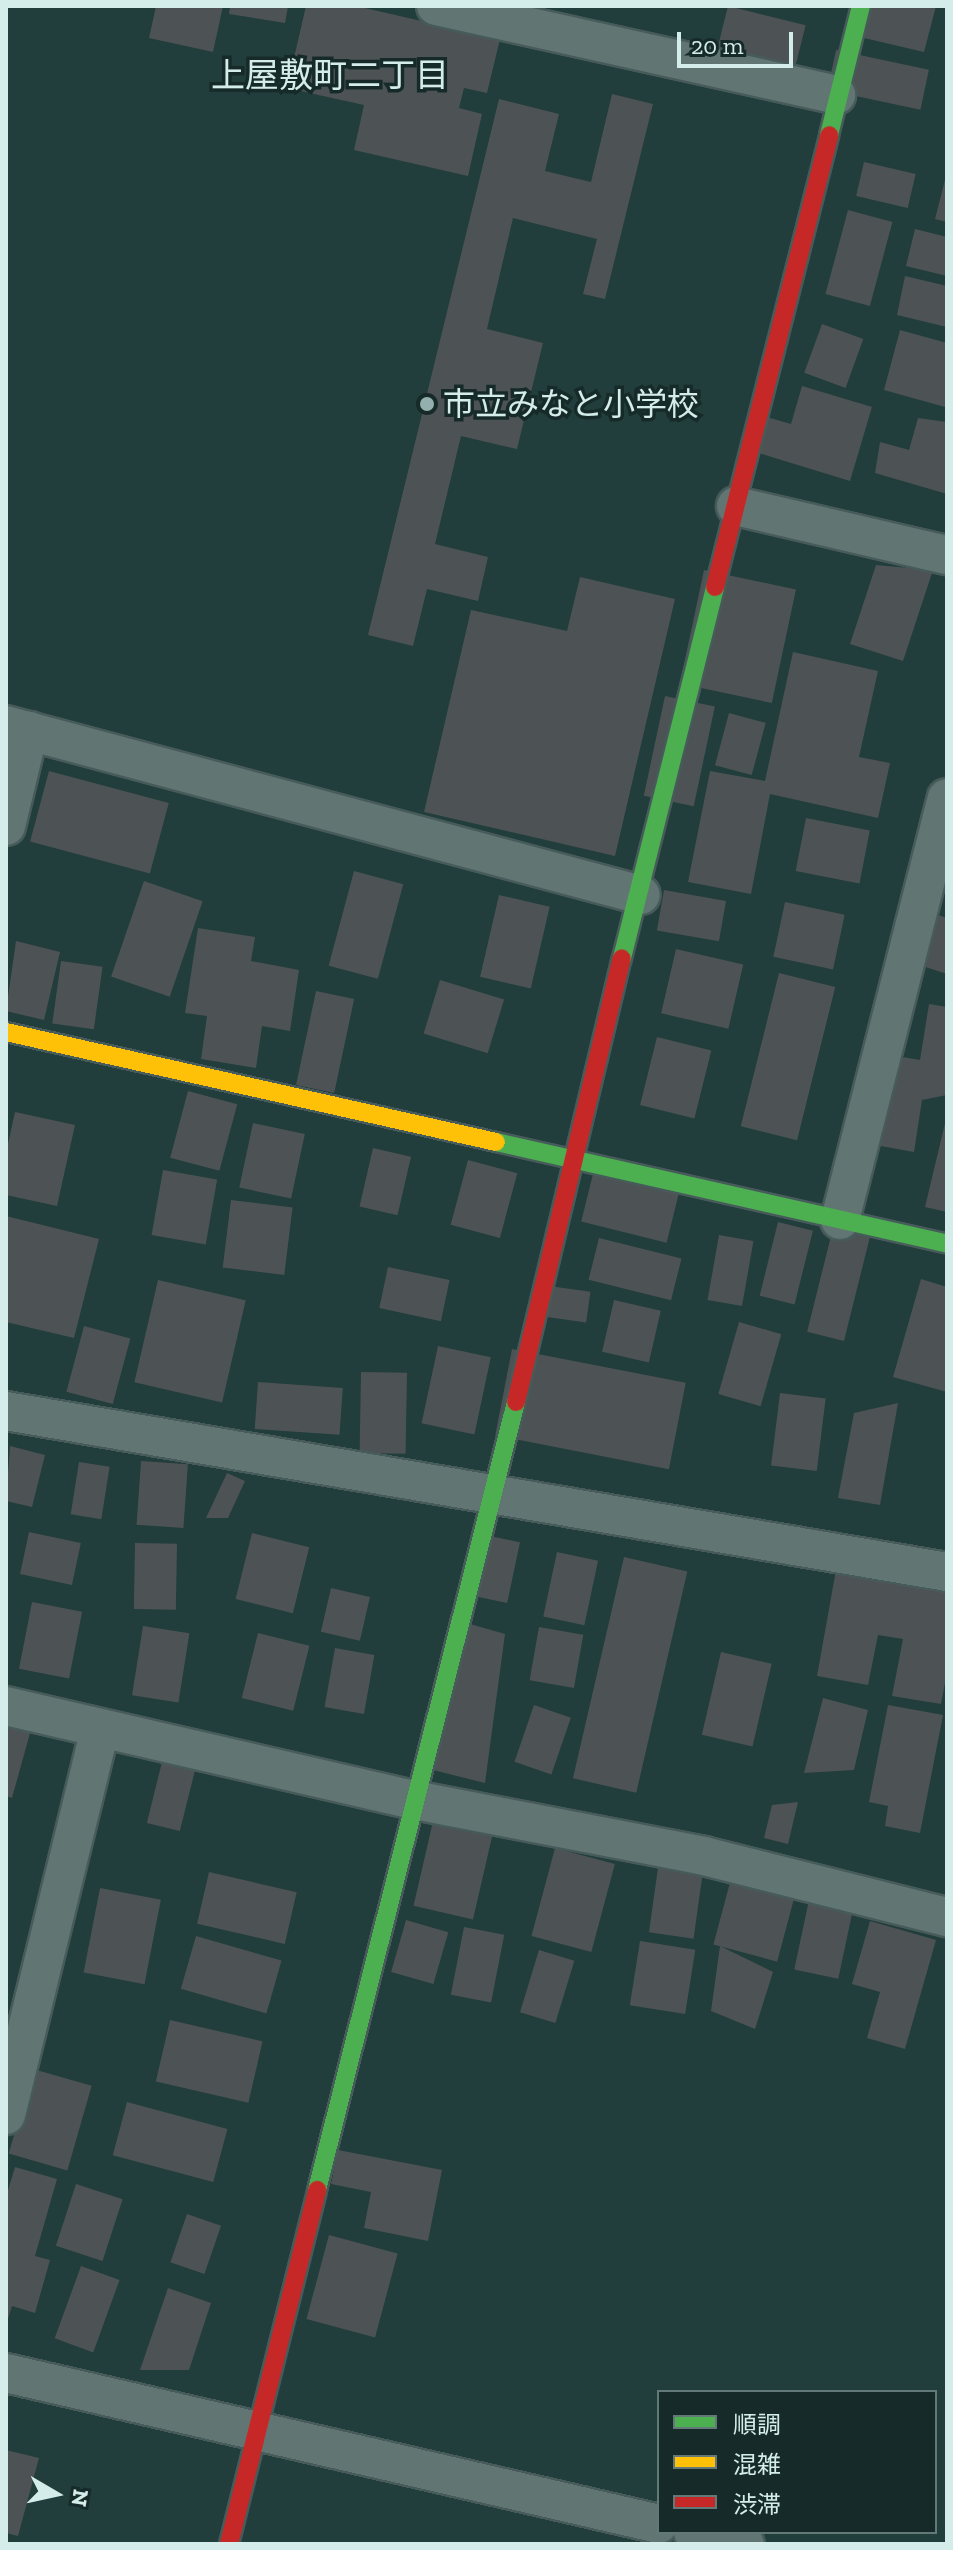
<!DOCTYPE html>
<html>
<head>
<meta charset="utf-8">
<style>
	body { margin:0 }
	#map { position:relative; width:953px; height:2550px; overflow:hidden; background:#213d3c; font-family:"Zilla Slab","Noto Sans JP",serif }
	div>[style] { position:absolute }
	.building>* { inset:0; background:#4d5354; transform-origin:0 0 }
	.roads { filter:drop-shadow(2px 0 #465b5a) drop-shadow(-2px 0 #465b5a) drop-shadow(0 2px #465b5a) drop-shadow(0 -2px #465b5a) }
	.street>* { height:38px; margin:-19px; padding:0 19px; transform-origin:19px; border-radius:19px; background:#617573 }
	.fast>* { height:18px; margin:-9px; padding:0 9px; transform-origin:9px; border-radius:9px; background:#4caf50 }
	.slow>* { height:18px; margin:-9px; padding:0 9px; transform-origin:9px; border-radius:9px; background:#ffc107 }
	.jam>* { height:18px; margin:-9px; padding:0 9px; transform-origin:9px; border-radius:9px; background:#c62828 }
	.dots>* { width:22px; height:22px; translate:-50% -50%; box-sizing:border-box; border:4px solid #162b29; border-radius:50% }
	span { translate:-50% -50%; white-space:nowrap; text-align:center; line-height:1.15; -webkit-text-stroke:7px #162b29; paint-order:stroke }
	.poi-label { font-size:32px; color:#d4edeb }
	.left { translate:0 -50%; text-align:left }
	.neighbourhood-label { font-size:34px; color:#d4edeb }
	.frame { position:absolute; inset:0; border:8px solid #d4edeb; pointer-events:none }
	.legend { position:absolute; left:657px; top:2390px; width:280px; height:144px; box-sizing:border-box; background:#162b29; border:2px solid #627977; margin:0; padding:10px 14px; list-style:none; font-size:24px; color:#d4edeb }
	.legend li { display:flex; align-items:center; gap:16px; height:40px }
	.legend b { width:40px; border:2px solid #627977 }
	.north { position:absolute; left:16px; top:2454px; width:80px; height:80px; -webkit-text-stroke:6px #162b29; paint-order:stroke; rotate:99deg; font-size:22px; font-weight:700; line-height:32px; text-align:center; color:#d4edeb }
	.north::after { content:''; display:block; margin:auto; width:28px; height:36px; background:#d4edeb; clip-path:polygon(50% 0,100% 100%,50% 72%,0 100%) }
	.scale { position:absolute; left:677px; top:32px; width:116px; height:36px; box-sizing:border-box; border:4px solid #d4edeb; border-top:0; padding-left:10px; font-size:24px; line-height:28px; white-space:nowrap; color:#d4edeb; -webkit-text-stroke:6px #162b29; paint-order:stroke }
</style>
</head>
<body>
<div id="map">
	<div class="building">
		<i style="clip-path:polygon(156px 6px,223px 6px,213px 52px,149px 38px)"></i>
		<i style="clip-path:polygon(230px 6px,288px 6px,285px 23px,229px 14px)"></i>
		<i style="clip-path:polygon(306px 6px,356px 6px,500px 39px,487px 93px,464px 88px,459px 108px,482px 114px,468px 176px,354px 150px,364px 105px,287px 88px)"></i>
		<i style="left:728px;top:6px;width:80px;height:46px;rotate:14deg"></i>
		<i style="clip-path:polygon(871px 6px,936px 6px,924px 52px,864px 38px)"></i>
		<i style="left:836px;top:50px;width:95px;height:41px;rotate:12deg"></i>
		<i style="clip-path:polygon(612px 94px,653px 104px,605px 299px,583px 294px,597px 239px,513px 218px,487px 329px,543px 343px,517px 449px,461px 436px,435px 544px,488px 557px,478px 601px,427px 589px,413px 646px,368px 635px,499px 99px,559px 114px,545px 171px,591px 182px)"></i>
		<i style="left:864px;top:162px;width:53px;height:35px;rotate:13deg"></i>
		<i style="clip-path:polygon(947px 172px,947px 222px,935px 219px)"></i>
		<i style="left:848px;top:210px;width:46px;height:87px;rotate:15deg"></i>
		<i style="clip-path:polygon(915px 229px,947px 237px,947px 276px,906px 266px)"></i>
		<i style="clip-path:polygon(905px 276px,947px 286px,947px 327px,897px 315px)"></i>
		<i style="left:822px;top:324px;width:44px;height:52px;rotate:20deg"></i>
		<i style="clip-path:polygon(900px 330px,947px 343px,945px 407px,884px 390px)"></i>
		<i style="clip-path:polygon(802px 386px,872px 407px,850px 481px,752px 451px,763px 416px,791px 424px)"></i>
		<i style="clip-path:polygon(918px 418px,947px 422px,947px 494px,875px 473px,880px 442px,909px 450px)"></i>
		<i style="clip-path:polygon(876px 565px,933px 570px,903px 661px,850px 644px)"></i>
		<i style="left:704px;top:570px;width:94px;height:116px;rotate:12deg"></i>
		<i style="clip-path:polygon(580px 577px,675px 599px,615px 856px,424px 812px,471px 610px,567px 631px)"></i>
		<i style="clip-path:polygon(793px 652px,878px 671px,859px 757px,890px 763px,878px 818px,770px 794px,751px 894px,688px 882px,710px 771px,765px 781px)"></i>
		<i style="left:665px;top:696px;width:51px;height:102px;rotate:12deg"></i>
		<i style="left:729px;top:713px;width:38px;height:54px;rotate:15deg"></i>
		<i style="left:49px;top:771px;width:124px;height:73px;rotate:15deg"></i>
		<i style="left:806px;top:818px;width:65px;height:54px;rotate:11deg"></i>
		<i style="left:354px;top:871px;width:51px;height:98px;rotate:15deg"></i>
		<i style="left:144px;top:881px;width:62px;height:101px;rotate:19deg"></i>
		<i style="left:664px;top:890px;width:63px;height:41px;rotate:10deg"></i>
		<i style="left:499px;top:895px;width:52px;height:84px;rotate:13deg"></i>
		<i style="left:785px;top:902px;width:61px;height:56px;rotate:12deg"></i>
		<i style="clip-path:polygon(923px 910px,947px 918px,947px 974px,907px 961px)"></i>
		<i style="clip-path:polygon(198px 928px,255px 937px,251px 961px,299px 970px,290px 1031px,262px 1026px,256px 1068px,201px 1059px,207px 1016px,185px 1013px)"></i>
		<i style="clip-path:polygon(16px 941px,60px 952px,44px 1020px,6px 1011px)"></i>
		<i style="left:676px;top:949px;width:69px;height:66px;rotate:13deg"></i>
		<i style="left:61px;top:961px;width:42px;height:63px;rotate:8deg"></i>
		<i style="left:779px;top:973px;width:58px;height:158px;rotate:14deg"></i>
		<i style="left:440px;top:980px;width:67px;height:56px;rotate:17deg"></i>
		<i style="left:316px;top:991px;width:39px;height:96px;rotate:12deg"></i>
		<i style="clip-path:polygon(929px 1004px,947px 1007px,947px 1095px,922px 1100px,914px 1152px,864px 1143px,880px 1053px,920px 1060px)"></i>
		<i style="left:657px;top:1037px;width:56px;height:70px;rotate:14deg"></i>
		<i style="left:188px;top:1091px;width:51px;height:69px;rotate:15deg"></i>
		<i style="clip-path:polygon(15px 1112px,75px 1125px,57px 1206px,6px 1195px,6px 1153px)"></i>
		<i style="clip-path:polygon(947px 1115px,947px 1212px,925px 1207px)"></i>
		<i style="left:253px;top:1123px;width:53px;height:66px;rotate:12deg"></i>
		<i style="left:373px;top:1148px;width:39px;height:60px;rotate:13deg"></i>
		<i style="left:468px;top:1160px;width:51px;height:67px;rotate:15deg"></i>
		<i style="left:163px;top:1170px;width:55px;height:66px;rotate:10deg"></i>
		<i style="left:594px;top:1170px;width:88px;height:53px;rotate:14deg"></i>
		<i style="left:231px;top:1200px;width:62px;height:68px;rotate:7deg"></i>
		<i style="clip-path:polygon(6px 1216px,99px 1239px,74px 1338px,6px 1322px)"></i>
		<i style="left:778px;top:1222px;width:36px;height:76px;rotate:14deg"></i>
		<i style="left:833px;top:1228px;width:38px;height:107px;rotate:14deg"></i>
		<i style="left:719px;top:1235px;width:35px;height:66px;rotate:10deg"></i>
		<i style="left:599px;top:1238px;width:85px;height:43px;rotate:14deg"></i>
		<i style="left:388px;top:1267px;width:63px;height:42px;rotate:12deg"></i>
		<i style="clip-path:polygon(921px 1279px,947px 1287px,947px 1392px,893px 1377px)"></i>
		<i style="left:158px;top:1280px;width:90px;height:105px;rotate:13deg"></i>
		<i style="left:535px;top:1284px;width:56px;height:31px;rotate:8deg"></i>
		<i style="left:614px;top:1300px;width:48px;height:53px;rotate:13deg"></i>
		<i style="left:739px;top:1322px;width:44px;height:75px;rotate:16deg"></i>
		<i style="left:84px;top:1326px;width:48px;height:68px;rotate:15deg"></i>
		<i style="left:438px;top:1346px;width:54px;height:79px;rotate:12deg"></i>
		<i style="left:512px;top:1349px;width:177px;height:88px;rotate:11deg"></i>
		<i style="left:361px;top:1372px;width:46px;height:81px;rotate:1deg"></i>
		<i style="left:258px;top:1382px;width:85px;height:47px;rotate:4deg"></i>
		<i style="left:780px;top:1393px;width:46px;height:73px;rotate:7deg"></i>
		<i style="clip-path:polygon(898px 1403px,880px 1505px,838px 1498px,854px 1413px)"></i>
		<i style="clip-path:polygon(10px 1446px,45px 1455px,32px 1507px,6px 1501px)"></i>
		<i style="left:141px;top:1461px;width:47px;height:64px;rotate:4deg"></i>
		<i style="left:79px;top:1462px;width:31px;height:53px;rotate:9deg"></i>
		<i style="clip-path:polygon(227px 1473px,245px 1481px,228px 1518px,206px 1518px)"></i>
		<i style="left:29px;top:1532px;width:53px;height:43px;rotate:12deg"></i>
		<i style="left:252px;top:1533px;width:59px;height:68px;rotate:14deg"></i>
		<i style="left:476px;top:1533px;width:45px;height:62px;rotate:12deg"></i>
		<i style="left:135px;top:1543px;width:42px;height:66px;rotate:1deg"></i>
		<i style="left:557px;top:1552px;width:42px;height:66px;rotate:12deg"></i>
		<i style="clip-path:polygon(839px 1553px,947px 1573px,947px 1672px,941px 1704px,892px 1696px,903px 1639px,878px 1635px,868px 1685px,817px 1676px)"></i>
		<i style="left:624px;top:1557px;width:65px;height:227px;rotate:13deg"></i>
		<i style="left:331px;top:1588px;width:40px;height:45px;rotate:13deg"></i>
		<i style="left:32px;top:1602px;width:51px;height:68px;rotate:11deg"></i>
		<i style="clip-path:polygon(463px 1622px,505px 1634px,485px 1783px,433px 1770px)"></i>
		<i style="left:143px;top:1626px;width:47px;height:70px;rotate:9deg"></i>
		<i style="left:539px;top:1627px;width:45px;height:54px;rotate:10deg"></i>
		<i style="left:258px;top:1633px;width:53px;height:67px;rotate:14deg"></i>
		<i style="left:335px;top:1648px;width:40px;height:60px;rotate:10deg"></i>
		<i style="left:721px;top:1652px;width:52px;height:85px;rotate:13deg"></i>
		<i style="clip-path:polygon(823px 1698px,868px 1710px,854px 1770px,804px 1773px)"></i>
		<i style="left:534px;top:1705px;width:39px;height:60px;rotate:19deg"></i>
		<i style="clip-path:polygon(888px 1705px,943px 1715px,920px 1833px,885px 1826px,888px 1806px,869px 1802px)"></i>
		<i style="clip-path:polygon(6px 1719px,32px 1726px,12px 1798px,6px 1796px)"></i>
		<i style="left:164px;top:1754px;width:34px;height:71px;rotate:14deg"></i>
		<i style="clip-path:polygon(798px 1802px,788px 1844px,764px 1838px,772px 1805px)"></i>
		<i style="left:434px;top:1817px;width:61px;height:91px;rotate:13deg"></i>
		<i style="left:555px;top:1848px;width:62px;height:91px;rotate:15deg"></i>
		<i style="left:658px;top:1868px;width:45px;height:65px;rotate:8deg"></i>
		<i style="left:209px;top:1872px;width:90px;height:53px;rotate:13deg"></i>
		<i style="left:732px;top:1875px;width:66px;height:72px;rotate:15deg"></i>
		<i style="left:100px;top:1888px;width:62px;height:86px;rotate:11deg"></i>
		<i style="left:809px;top:1900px;width:45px;height:71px;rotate:12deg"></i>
		<i style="left:406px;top:1920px;width:44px;height:54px;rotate:16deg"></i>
		<i style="clip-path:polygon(870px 1921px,936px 1940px,905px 2049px,867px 2038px,880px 1992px,852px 1984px)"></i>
		<i style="left:464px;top:1927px;width:41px;height:69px;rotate:11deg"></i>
		<i style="left:196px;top:1936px;width:89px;height:55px;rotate:16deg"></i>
		<i style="left:640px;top:1941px;width:56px;height:65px;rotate:9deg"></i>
		<i style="clip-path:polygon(720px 1946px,773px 1972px,755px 2029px,711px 2011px)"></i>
		<i style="left:539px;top:1950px;width:37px;height:65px;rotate:17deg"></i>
		<i style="left:170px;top:2020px;width:95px;height:63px;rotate:13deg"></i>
		<i style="left:33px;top:2069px;width:61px;height:88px;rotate:16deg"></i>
		<i style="left:127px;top:2102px;width:104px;height:55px;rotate:15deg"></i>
		<i style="clip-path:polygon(338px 2150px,442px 2170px,428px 2241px,364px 2228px,371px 2192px,331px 2184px)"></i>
		<i style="clip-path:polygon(15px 2167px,57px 2179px,35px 2256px,50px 2260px,35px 2313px,12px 2306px,7px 2322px,6px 2197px)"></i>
		<i style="left:76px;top:2184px;width:49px;height:65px;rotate:18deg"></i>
		<i style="left:187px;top:2214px;width:36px;height:51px;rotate:19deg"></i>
		<i style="left:329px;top:2235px;width:71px;height:87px;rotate:15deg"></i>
		<i style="left:81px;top:2266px;width:41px;height:77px;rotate:20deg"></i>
		<i style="clip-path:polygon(168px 2288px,211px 2303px,189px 2370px,140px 2370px)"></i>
		<i style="clip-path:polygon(6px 2450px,39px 2458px,18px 2536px,6px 2533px)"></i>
	</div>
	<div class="roads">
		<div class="street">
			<i style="left:436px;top:6px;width:410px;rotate:12.5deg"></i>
			<i style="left:736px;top:506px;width:217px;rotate:13.1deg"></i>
			<i style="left:6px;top:725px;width:657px;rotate:14.99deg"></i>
			<i style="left:6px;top:826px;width:98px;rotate:-76.4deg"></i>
			<i style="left:840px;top:1220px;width:435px;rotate:-75.8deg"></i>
			<i style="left:6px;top:1411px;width:955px;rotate:9.71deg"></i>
			<i style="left:6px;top:1706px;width:419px;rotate:13deg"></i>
			<i style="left:414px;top:1800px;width:295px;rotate:10.9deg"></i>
			<i style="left:704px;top:1856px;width:251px;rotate:14.1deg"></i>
			<i style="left:6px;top:2115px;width:398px;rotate:-76.3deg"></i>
			<i style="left:6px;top:2373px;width:670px;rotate:13.02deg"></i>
			<i style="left:693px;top:2532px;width:53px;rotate:13deg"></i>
		</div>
		<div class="fast">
			<i style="left:829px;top:135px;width:133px;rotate:-76.1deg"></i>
			<i style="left:622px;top:958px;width:382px;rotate:-75.9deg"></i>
			<i style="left:496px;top:1142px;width:462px;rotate:12.7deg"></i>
			<i style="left:317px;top:2190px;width:813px;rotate:-75.83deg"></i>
		</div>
		<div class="slow">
			<i style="left:6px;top:1032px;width:502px;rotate:12.65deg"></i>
		</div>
		<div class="jam">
			<i style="left:715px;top:587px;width:466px;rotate:-75.8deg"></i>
			<i style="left:516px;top:1402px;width:456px;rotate:-76.6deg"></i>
			<i style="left:229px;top:2544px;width:365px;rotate:-76deg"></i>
		</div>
	</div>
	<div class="dots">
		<i style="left:427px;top:404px;background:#95afae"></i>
	</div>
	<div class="poi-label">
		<span class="left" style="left:443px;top:404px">市立みなと小学校</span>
	</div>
	<div class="neighbourhood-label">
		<span style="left:330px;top:76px">上屋敷町二丁目</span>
	</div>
	<div class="frame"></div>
	<ul class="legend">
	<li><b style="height:10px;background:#4caf50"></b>順調</li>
	<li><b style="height:10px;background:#ffc107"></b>混雑</li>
	<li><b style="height:10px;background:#c62828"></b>渋滞</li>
	</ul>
	<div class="north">N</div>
	<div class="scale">20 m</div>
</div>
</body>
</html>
